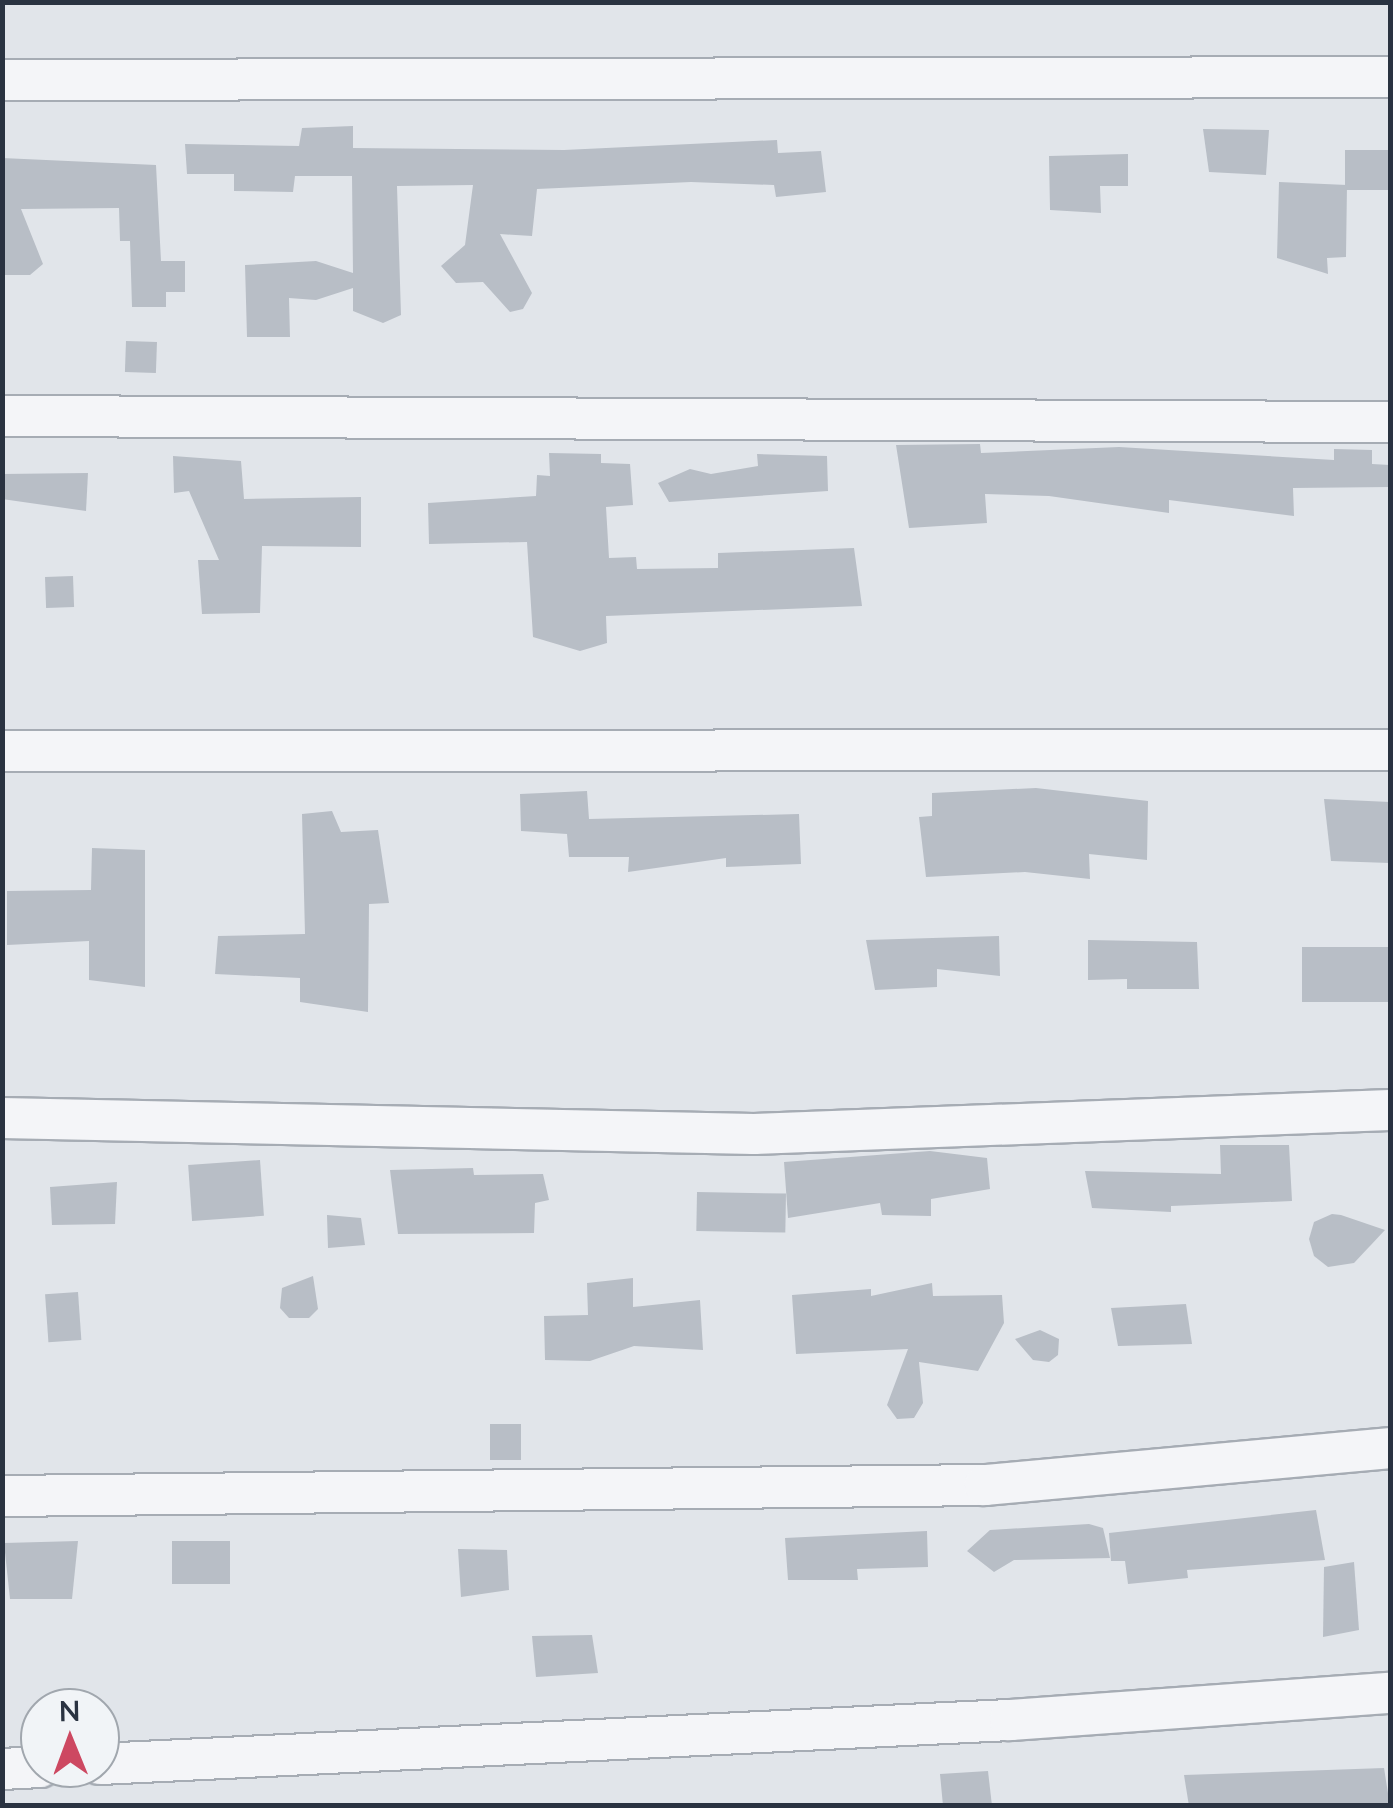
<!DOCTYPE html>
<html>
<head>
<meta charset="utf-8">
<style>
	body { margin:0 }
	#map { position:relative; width:1393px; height:1808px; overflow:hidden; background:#e1e5ea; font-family:Lato,sans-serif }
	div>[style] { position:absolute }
	.building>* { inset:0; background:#b8bec6; transform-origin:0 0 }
	.roads { filter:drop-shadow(2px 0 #a6acb4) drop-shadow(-2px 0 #a6acb4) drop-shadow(0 2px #a6acb4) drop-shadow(0 -2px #a6acb4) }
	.minor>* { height:40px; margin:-20px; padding:0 20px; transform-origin:20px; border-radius:20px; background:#f4f5f8 }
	span { translate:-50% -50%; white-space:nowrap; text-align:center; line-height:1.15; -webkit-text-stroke:8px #f1f4f7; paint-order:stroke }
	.frame { position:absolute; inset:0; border:5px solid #2a3341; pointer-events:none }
	.north { position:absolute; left:20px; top:1688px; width:100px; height:100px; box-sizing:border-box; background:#f1f4f7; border:2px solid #a1a7ae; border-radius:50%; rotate:359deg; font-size:28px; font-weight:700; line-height:40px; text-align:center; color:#2a3341 }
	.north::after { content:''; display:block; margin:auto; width:35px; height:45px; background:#cd4861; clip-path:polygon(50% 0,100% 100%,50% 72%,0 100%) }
</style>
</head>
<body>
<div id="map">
	<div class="building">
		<i style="clip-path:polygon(353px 126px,353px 148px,564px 150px,777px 140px,778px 153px,821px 151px,826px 192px,776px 197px,774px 185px,691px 182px,537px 189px,532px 236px,500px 234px,532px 293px,523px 309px,510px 312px,483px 282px,456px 283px,441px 266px,465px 245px,473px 185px,397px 186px,401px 315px,383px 323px,353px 311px,353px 288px,316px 300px,289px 298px,290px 337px,247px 337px,245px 265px,316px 261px,353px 273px,352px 176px,295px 176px,293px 192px,234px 191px,234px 174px,187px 174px,185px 144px,299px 146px,302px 128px)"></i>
		<i style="clip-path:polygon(1203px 129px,1269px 130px,1266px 175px,1209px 172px)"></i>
		<i style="left:1390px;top:150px;width:40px;height:45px;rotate:90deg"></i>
		<i style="clip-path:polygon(1128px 154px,1128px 186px,1100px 186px,1101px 213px,1050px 210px,1049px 156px)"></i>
		<i style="clip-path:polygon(2px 158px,156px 165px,161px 261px,185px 261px,185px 292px,166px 292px,166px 307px,132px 307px,130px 241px,120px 241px,119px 208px,21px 209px,43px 264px,30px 275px,2px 275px)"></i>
		<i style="clip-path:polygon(1279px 182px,1347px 185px,1346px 257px,1327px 258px,1328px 274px,1277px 258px)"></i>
		<i style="left:126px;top:341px;width:31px;height:31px;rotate:2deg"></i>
		<i style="clip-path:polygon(980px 444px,981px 453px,1119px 447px,1334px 460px,1334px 449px,1372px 450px,1372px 464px,1390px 465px,1390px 487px,1293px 488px,1294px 516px,1169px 500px,1169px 513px,1049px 496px,985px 494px,987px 523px,909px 528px,896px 445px)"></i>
		<i style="clip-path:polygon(549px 453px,601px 454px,601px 463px,630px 464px,633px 505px,606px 507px,609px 558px,636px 557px,637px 569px,718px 568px,718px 553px,854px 548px,862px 606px,606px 616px,607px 643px,580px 651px,533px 637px,527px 542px,429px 544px,428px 503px,536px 496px,537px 475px,550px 476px)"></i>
		<i style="clip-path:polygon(757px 454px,827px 456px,828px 491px,669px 502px,658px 483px,690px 469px,711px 474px,758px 466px)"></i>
		<i style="clip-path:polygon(173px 456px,241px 461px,244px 499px,361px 497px,361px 547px,262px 546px,260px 613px,202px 614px,198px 560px,219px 560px,189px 491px,174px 493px)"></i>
		<i style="clip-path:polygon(88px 473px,86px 511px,2px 499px,2px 474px)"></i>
		<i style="left:73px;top:576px;width:31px;height:28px;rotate:88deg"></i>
		<i style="clip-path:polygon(1036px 788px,1148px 801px,1147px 860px,1089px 854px,1090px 879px,1025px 872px,926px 877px,919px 817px,932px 816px,932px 793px)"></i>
		<i style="clip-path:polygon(587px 791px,589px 819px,799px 814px,801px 864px,726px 867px,726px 858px,628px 872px,629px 857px,569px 857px,567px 834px,521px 831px,520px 794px)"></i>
		<i style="clip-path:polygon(1324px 799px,1390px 802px,1390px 863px,1331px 861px)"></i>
		<i style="clip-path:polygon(332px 811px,341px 832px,378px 830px,389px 903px,369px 904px,368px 1012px,300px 1002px,300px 978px,215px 974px,218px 936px,305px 934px,302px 814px)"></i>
		<i style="clip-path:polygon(92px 848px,145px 850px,145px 987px,89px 980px,89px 941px,7px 945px,7px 891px,91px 890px)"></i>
		<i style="clip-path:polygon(999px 936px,1000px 976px,937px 969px,937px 987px,875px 990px,866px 940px)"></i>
		<i style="clip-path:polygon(1088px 940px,1197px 942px,1199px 989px,1127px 989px,1127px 979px,1088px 980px)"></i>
		<i style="left:1302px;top:947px;width:88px;height:55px"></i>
		<i style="clip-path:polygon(1220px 1145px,1289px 1145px,1292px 1201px,1171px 1206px,1171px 1212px,1092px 1208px,1085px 1171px,1221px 1174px)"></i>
		<i style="clip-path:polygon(930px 1151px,987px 1158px,990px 1189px,931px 1199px,931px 1216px,882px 1215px,880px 1203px,788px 1218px,784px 1162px)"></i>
		<i style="left:260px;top:1160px;width:56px;height:72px;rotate:86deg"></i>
		<i style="clip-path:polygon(473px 1168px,474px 1175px,543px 1174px,549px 1200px,535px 1203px,534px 1233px,398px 1234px,390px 1170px)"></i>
		<i style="clip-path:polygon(117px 1182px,115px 1224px,52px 1225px,50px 1187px)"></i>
		<i style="left:697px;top:1192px;width:89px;height:39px;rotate:1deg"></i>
		<i style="clip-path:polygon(1332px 1214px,1341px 1215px,1385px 1230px,1354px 1263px,1328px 1267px,1314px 1256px,1309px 1239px,1314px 1222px)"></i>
		<i style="clip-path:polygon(327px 1215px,361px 1218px,365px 1245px,328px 1248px)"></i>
		<i style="clip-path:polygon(313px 1276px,318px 1309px,309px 1318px,289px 1318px,280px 1308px,282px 1288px)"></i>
		<i style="clip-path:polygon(633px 1278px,633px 1307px,700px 1300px,703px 1350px,634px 1346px,590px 1361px,545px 1360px,544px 1316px,588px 1315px,587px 1283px)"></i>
		<i style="clip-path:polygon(932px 1283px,933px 1296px,1002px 1295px,1004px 1323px,978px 1371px,919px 1362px,923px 1403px,914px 1418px,897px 1419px,887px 1405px,908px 1349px,796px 1354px,792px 1295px,871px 1289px,871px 1296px)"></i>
		<i style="left:78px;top:1292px;width:48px;height:33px;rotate:86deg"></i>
		<i style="clip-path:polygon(1186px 1304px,1192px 1344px,1118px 1346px,1111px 1308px)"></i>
		<i style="clip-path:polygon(1040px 1330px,1059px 1339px,1058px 1355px,1049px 1362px,1033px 1360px,1015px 1339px)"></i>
		<i style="left:490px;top:1424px;width:31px;height:36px"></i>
		<i style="clip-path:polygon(1316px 1510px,1325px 1560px,1187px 1570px,1188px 1578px,1128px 1584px,1125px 1561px,1111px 1561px,1109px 1533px)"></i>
		<i style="clip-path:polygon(1089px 1524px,1103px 1528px,1110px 1558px,1014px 1560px,994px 1572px,967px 1551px,990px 1530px)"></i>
		<i style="clip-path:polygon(927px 1531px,928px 1567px,857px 1569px,858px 1580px,788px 1580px,785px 1538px)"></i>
		<i style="clip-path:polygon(78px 1541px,72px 1599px,10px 1599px,4px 1543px)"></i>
		<i style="left:172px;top:1541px;width:58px;height:43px"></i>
		<i style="clip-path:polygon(458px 1549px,507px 1550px,509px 1590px,461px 1597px)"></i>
		<i style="clip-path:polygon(1354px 1562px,1359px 1630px,1323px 1637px,1324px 1567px)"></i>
		<i style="clip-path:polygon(592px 1635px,598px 1673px,536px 1677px,532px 1636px)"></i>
		<i style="clip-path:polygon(1384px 1768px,1390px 1806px,1189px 1806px,1184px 1775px)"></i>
		<i style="clip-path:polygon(988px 1771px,992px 1806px,943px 1806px,940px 1774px)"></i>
	</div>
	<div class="roads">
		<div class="minor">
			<i style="left:2px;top:80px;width:1388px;rotate:-0.12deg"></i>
			<i style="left:2px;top:416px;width:1388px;rotate:0.25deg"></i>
			<i style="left:2px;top:751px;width:1388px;rotate:-0.04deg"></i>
			<i style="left:2px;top:1118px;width:752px;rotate:1.22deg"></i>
			<i style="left:754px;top:1134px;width:636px;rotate:-2.16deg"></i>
			<i style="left:2px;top:1496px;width:983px;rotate:-0.64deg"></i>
			<i style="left:985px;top:1485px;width:407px;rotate:-5.2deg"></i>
			<i style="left:100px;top:1764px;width:911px;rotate:-2.77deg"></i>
			<i style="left:1010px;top:1720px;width:381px;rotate:-4.1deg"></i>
			<i style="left:2px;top:1769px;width:38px;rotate:-3deg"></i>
		</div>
	</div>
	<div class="frame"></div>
	<div class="north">N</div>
</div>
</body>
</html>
